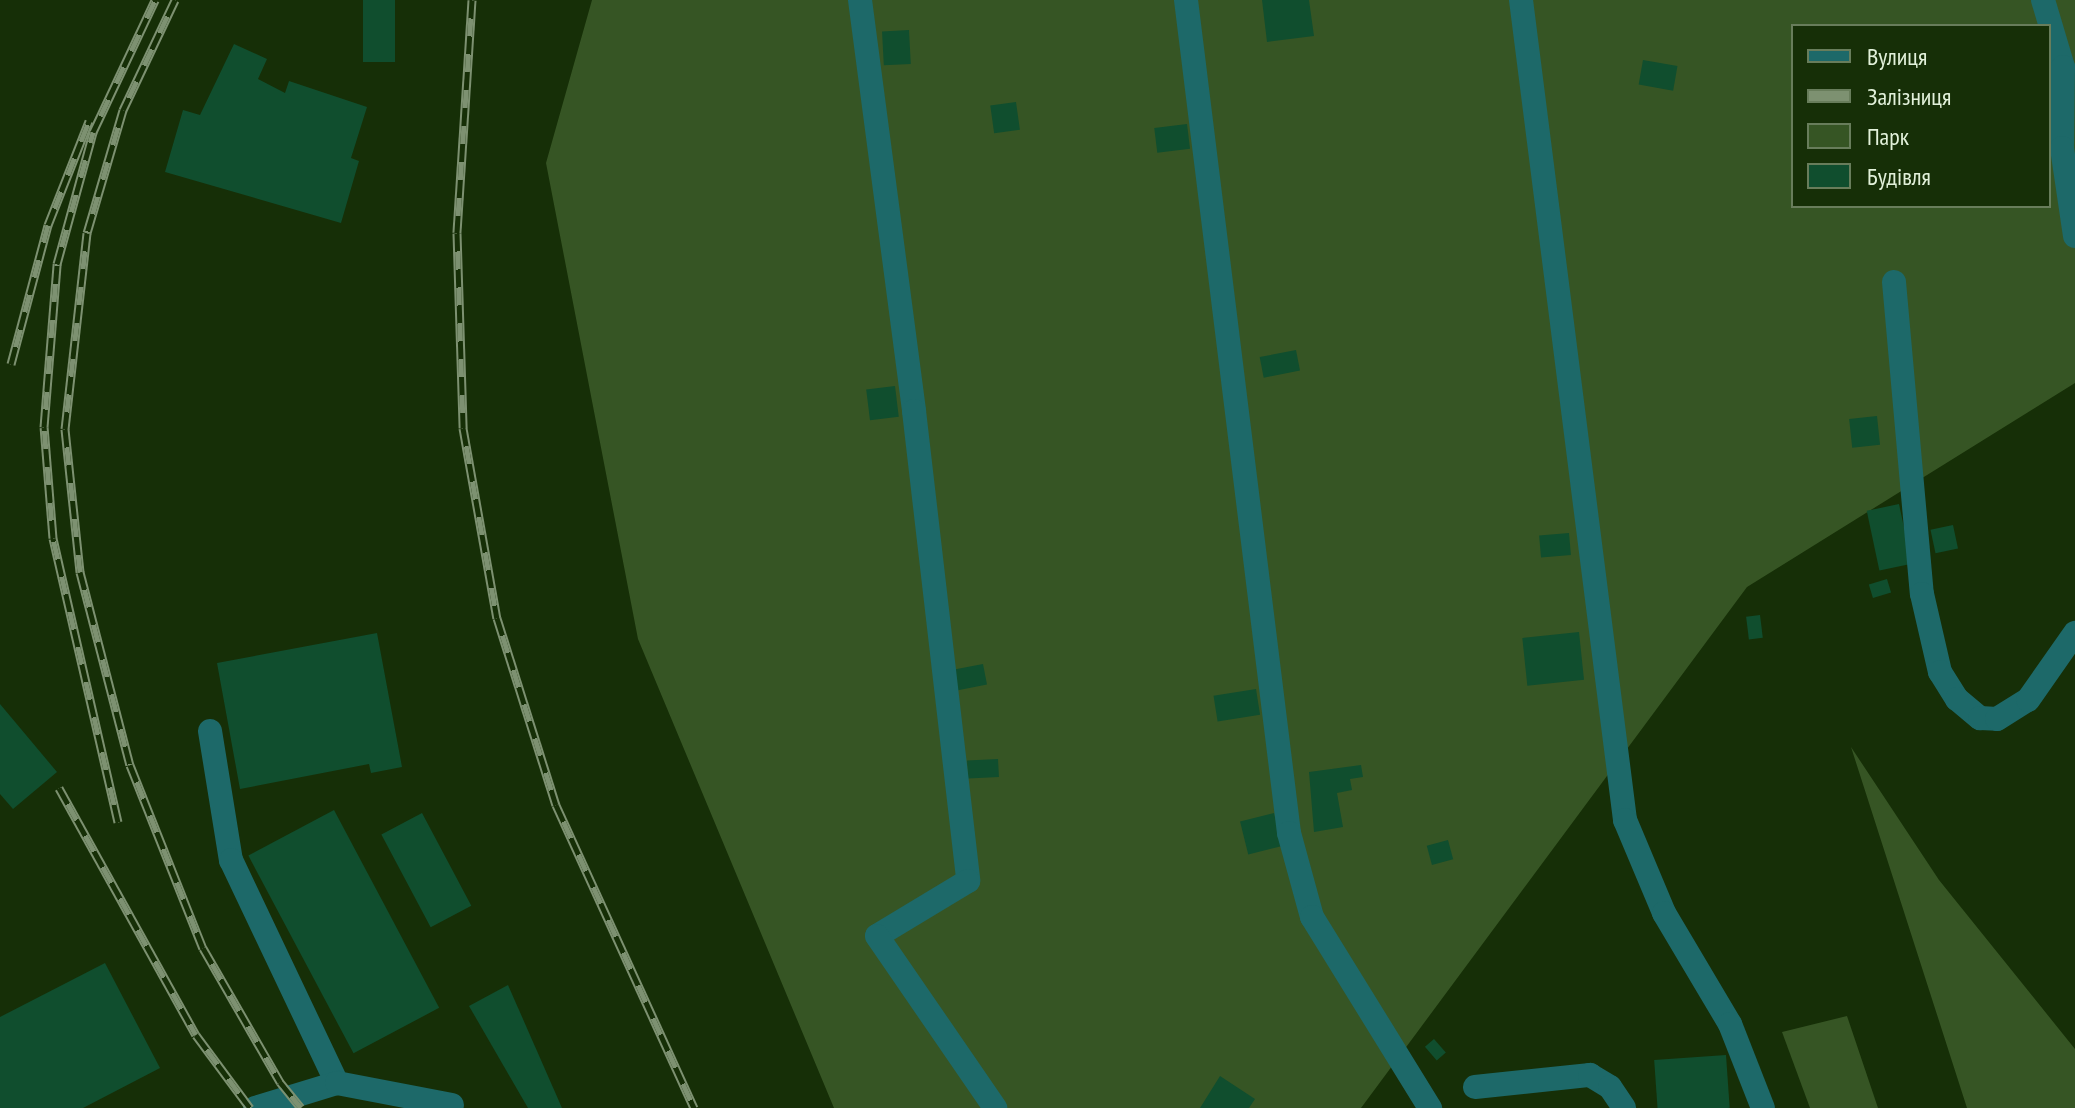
<!DOCTYPE html>
<html>
<head>
<meta charset="utf-8">
<style>
	body { margin:0 }
	#map { position:relative; width:2075px; height:1108px; overflow:hidden; background:#162f07; font-family:"PT Sans Narrow",sans-serif }
	div>[style] { position:absolute }
	.green>* { inset:0; background:#365524 }
	.building>* { inset:0; background:#104e2e; transform-origin:0 0 }
	.minor>* { height:24px; margin:-12px; padding:0 12px; transform-origin:12px; border-radius:12px; background:#1d6969 }
	.rail>* { height:9px; margin-top:-4.5px; transform-origin:0; background:repeating-linear-gradient(90deg,#162f07 0 18px,#7d9171 0 36px); box-sizing:border-box; border-block:2px solid #7d9171 }
	span { translate:-50% -50%; white-space:nowrap; text-align:center; line-height:1.15; -webkit-text-stroke:8px #162f07; paint-order:stroke }
	.legend { position:absolute; left:1791px; top:24px; width:260px; height:184px; box-sizing:border-box; background:#162f07; border:2px solid #687d5b; margin:0; padding:10px 14px; list-style:none; font-size:24px; color:#e2f1da }
	.legend li { display:flex; align-items:center; gap:16px; height:40px }
	.legend b { width:40px; border:2px solid #687d5b }
</style>
</head>
<body>
<div id="map">
	<div class="green">
		<i style="clip-path:polygon(evenodd,592px 0,2075px 0,2075px 383px,1747px 587px,1361px 1108px,834px 1108px,638px 639px,546px 163px,592px 0,1793px 26px,2049px 26px,2049px 206px,1793px 206px,1793px 26px)"></i>
		<i style="clip-path:polygon(1851px 747px,1939px 880px,2075px 1049px,2075px 1108px,1967px 1108px)"></i>
		<i style="clip-path:polygon(1847px 1016px,1878px 1108px,1810px 1108px,1782px 1032px)"></i>
	</div>
	<div class="building">
		<i style="left:363px;top:0;width:32px;height:62px"></i>
		<i style="clip-path:polygon(1262px 0,1309px 0,1314px 36px,1267px 42px)"></i>
		<i style="left:909px;top:30px;width:34px;height:27px;rotate:87deg"></i>
		<i style="clip-path:polygon(234px 44px,267px 59px,258px 79px,285px 93px,289px 81px,367px 107px,351px 158px,359px 161px,341px 223px,165px 172px,183px 110px,200px 115px)"></i>
		<i style="left:1643px;top:60px;width:35px;height:25px;rotate:10deg"></i>
		<i style="left:1016px;top:102px;width:28px;height:26px;rotate:82deg"></i>
		<i style="left:1187px;top:124px;width:25px;height:33px;rotate:83deg"></i>
		<i style="left:1296px;top:350px;width:21px;height:37px;rotate:79deg"></i>
		<i style="left:895px;top:386px;width:31px;height:29px;rotate:83deg"></i>
		<i style="left:1877px;top:416px;width:29px;height:28px;rotate:84deg"></i>
		<i style="left:1899px;top:504px;width:61px;height:33px;rotate:78deg"></i>
		<i style="left:1953px;top:525px;width:24px;height:23px;rotate:78deg"></i>
		<i style="left:1569px;top:533px;width:22px;height:30px;rotate:85deg"></i>
		<i style="left:1887px;top:579px;width:14px;height:19px;rotate:73deg"></i>
		<i style="left:1760px;top:615px;width:23px;height:14px;rotate:83deg"></i>
		<i style="left:1579px;top:632px;width:48px;height:57px;rotate:84deg"></i>
		<i style="clip-path:polygon(377px 633px,402px 767px,371px 773px,369px 764px,240px 789px,217px 663px)"></i>
		<i style="left:983px;top:664px;width:21px;height:32px;rotate:79deg"></i>
		<i style="left:1256px;top:689px;width:26px;height:43px;rotate:81deg"></i>
		<i style="clip-path:polygon(0 704px,57px 772px,13px 809px,0 794px)"></i>
		<i style="left:998px;top:759px;width:18px;height:31px;rotate:87deg"></i>
		<i style="clip-path:polygon(1361px 765px,1363px 777px,1350px 779px,1352px 790px,1337px 793px,1343px 827px,1314px 832px,1309px 772px)"></i>
		<i style="left:334px;top:810px;width:224px;height:97px;rotate:62deg"></i>
		<i style="left:422px;top:813px;width:105px;height:46px;rotate:62deg"></i>
		<i style="left:1274px;top:813px;width:34px;height:35px;rotate:76deg"></i>
		<i style="left:1448px;top:840px;width:20px;height:22px;rotate:75deg"></i>
		<i style="clip-path:polygon(105px 963px,160px 1068px,83px 1108px,0 1108px,0 1017px)"></i>
		<i style="clip-path:polygon(508px 985px,562px 1108px,528px 1108px,469px 1006px)"></i>
		<i style="left:1434px;top:1039px;width:18px;height:12px;rotate:49deg"></i>
		<i style="left:1726px;top:1055px;width:53px;height:72px;rotate:86deg"></i>
		<i style="clip-path:polygon(1220px 1076px,1255px 1099px,1249px 1108px,1200px 1108px)"></i>
	</div>
	<div class="minor">
		<i style="left:860px;top:0;width:415px;rotate:82.5deg"></i>
		<i style="left:914px;top:411px;width:473px;rotate:83.4deg"></i>
		<i style="left:968px;top:881px;width:106px;rotate:148.9deg"></i>
		<i style="left:877px;top:936px;width:209px;rotate:55.5deg"></i>
		<i style="left:1186px;top:0;width:839px;rotate:82.95deg"></i>
		<i style="left:1289px;top:833px;width:87px;rotate:74.7deg"></i>
		<i style="left:1312px;top:917px;width:225px;rotate:58.3deg"></i>
		<i style="left:1521px;top:0;width:827px;rotate:82.77deg"></i>
		<i style="left:1625px;top:820px;width:101px;rotate:67.2deg"></i>
		<i style="left:1664px;top:913px;width:129px;rotate:59.3deg"></i>
		<i style="left:1730px;top:1024px;width:90px;rotate:68.6deg"></i>
		<i style="left:2043px;top:0;width:70px;rotate:73.4deg"></i>
		<i style="left:2063px;top:67px;width:81px;rotate:90.7deg"></i>
		<i style="left:2062px;top:148px;width:89px;rotate:81.6deg"></i>
		<i style="left:1894px;top:282px;width:313px;rotate:84.9deg"></i>
		<i style="left:1922px;top:594px;width:80px;rotate:77deg"></i>
		<i style="left:1940px;top:672px;width:32px;rotate:58deg"></i>
		<i style="left:1957px;top:699px;width:30px;rotate:40deg"></i>
		<i style="left:1980px;top:718px;width:17px;rotate:3deg"></i>
		<i style="left:1997px;top:719px;width:36px;rotate:-32deg"></i>
		<i style="left:2028px;top:700px;width:82px;rotate:-55deg"></i>
		<i style="left:210px;top:731px;width:131px;rotate:80.8deg"></i>
		<i style="left:231px;top:860px;width:247px;rotate:64.6deg"></i>
		<i style="left:1475px;top:1087px;width:116px;rotate:-6deg"></i>
		<i style="left:1590px;top:1075px;width:23px;rotate:31deg"></i>
		<i style="left:1610px;top:1087px;width:25px;rotate:56deg"></i>
		<i style="left:255px;top:1108px;width:86px;rotate:-17deg"></i>
		<i style="left:337px;top:1083px;width:117px;rotate:10.8deg"></i>
	</div>
	<div class="rail">
		<i style="left:175px;top:0;width:122px;rotate:115.3deg"></i>
		<i style="left:123px;top:110px;width:128px;rotate:106.3deg"></i>
		<i style="left:87px;top:233px;width:197px;rotate:96.4deg"></i>
		<i style="left:65px;top:429px;width:144px;rotate:84deg"></i>
		<i style="left:80px;top:572px;width:199px;rotate:75.5deg"></i>
		<i style="left:130px;top:765px;width:197px;rotate:68.3deg"></i>
		<i style="left:203px;top:948px;width:155px;rotate:60.1deg"></i>
		<i style="left:280px;top:1082px;width:33px;rotate:51deg"></i>
		<i style="left:472px;top:0;width:233px;rotate:93.7deg"></i>
		<i style="left:457px;top:233px;width:195px;rotate:88.2deg"></i>
		<i style="left:463px;top:428px;width:193px;rotate:79.9deg"></i>
		<i style="left:497px;top:618px;width:196px;rotate:72.5deg"></i>
		<i style="left:556px;top:805px;width:333px;rotate:65.5deg"></i>
		<i style="left:11px;top:364px;width:144px;rotate:-75.1deg"></i>
		<i style="left:48px;top:225px;width:112px;rotate:-68.5deg"></i>
		<i style="left:59px;top:788px;width:282px;rotate:61deg"></i>
		<i style="left:196px;top:1035px;width:91px;rotate:53.5deg"></i>
		<i style="left:118px;top:822px;width:291px;rotate:-102.9deg"></i>
		<i style="left:53px;top:538px;width:111px;rotate:-94.6deg"></i>
		<i style="left:44px;top:427px;width:164px;rotate:-85.4deg"></i>
		<i style="left:57px;top:264px;width:137px;rotate:-74.7deg"></i>
		<i style="left:93px;top:132px;width:146px;rotate:-64.8deg"></i>
	</div>
	<ul class="legend">
	<li><b style="height:10px;background:#1d6969"></b>Вулиця</li>
	<li><b style="height:10px;background:#7d9171"></b>Залізниця</li>
	<li><b style="height:22px;background:#365524"></b>Парк</li>
	<li><b style="height:22px;background:#104e2e"></b>Будівля</li>
	</ul>
</div>
</body>
</html>
